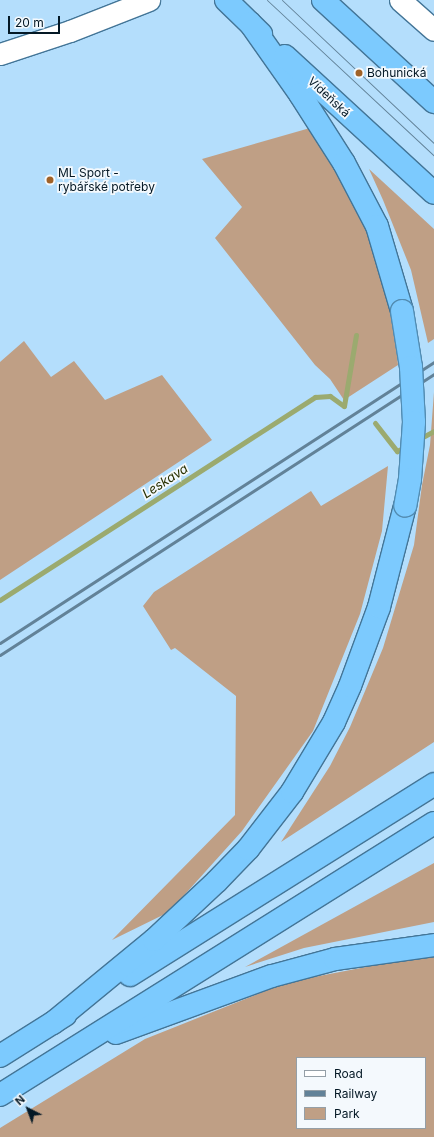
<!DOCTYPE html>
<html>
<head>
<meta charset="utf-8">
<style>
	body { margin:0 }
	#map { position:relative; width:434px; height:1137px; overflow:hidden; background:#b4defc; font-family:Inter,sans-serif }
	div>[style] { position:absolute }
	.green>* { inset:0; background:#bf9f85 }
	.stream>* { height:5px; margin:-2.5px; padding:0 2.5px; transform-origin:2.5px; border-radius:2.5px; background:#9baa6f }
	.roads { filter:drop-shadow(1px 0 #437597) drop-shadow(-1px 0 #437597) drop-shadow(0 1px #437597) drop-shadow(0 -1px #437597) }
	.minor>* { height:21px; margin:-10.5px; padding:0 10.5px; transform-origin:10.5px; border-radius:10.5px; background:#fff }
	.highway>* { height:22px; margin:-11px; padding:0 11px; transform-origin:11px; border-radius:11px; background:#7ccafe }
	.tram>* { height:1px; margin:-0.5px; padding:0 0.5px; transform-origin:0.5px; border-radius:0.5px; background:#628298 }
	.rail>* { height:3px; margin:-1.5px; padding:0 1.5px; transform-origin:1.5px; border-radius:1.5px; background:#628298 }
	.bridges { filter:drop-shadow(1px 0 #528cb2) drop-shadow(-1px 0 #528cb2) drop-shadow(0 1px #528cb2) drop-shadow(0 -1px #528cb2) }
	.highway-bridge>* { height:22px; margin:-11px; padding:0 11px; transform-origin:11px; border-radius:11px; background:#7ccafe }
	.dots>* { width:11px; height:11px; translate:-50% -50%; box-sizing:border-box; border:2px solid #f4f9fd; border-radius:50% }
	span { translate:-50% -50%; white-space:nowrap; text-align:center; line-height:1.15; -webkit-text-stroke:3.5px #f4f9fd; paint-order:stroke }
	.poi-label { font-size:12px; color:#041825 }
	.left { translate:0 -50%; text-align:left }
	.street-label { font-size:12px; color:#041825 }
	.water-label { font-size:13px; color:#283102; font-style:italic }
	.legend { position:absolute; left:296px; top:1057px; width:130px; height:72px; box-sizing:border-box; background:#f4f9fd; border:1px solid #949fa7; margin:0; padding:5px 7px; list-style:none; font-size:12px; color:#041825 }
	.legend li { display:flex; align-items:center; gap:8px; height:20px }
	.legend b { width:20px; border:1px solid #949fa7 }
	.north { position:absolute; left:8px; top:1089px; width:40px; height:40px; -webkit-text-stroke:3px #f4f9fd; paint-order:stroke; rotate:318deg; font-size:11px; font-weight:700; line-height:16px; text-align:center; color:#041825 }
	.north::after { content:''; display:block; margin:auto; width:14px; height:18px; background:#041825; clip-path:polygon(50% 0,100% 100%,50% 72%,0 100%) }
	.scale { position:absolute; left:8px; top:16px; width:52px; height:18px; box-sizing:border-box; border:2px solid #041825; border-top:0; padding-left:5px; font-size:12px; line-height:14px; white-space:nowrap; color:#041825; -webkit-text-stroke:3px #f4f9fd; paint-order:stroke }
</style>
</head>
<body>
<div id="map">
	<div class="green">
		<i style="clip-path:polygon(310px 128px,336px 166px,363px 224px,386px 263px,391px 285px,398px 365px,344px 400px,330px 379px,315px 365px,215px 238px,242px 207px,202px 159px)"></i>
		<i style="clip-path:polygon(369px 169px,434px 229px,434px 339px,428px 343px,411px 270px,383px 200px)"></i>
		<i style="clip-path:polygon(24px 341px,51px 377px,74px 361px,105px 400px,162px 375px,212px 440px,0 580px,0 362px)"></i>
		<i style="clip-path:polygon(434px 392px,434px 742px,281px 842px,330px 766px,350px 727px,383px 648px,414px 545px,422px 485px,430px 445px)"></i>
		<i style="clip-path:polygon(388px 466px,382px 531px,360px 614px,313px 731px,242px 831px,169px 912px,112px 940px,235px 815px,236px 696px,175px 648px,171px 650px,143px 606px,154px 592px,311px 491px,321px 506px)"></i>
		<i style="clip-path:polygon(434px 863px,434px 922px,304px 948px,245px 967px)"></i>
		<i style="clip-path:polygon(evenodd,434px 955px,434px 1137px,0 1137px,0 1128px,145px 1039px,288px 982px,423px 956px,434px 955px,297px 1058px,425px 1058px,425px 1128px,297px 1128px,297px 1058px)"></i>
	</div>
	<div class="stream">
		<i style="left:375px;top:423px;width:36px;rotate:52deg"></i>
		<i style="left:397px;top:451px;width:11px;rotate:-27deg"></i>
		<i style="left:419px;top:439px;width:17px;rotate:-28deg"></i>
		<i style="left:0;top:600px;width:375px;rotate:-32.8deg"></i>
		<i style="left:315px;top:397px;width:15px;rotate:-4deg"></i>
		<i style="left:330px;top:396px;width:17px;rotate:36deg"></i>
		<i style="left:344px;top:406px;width:72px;rotate:-80.4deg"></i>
	</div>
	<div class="roads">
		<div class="minor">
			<i style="left:400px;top:0;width:45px;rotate:41.4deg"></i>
			<i style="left:0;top:54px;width:74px;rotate:-18.2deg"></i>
			<i style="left:70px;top:31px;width:85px;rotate:-21.4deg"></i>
		</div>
		<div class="highway">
			<i style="left:226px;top:0;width:49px;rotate:44.2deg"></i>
			<i style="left:323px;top:0;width:151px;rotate:42.6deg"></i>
			<i style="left:250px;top:23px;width:87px;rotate:54.8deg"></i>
			<i style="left:300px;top:94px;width:82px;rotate:57.5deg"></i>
			<i style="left:344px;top:163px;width:71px;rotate:62.4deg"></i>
			<i style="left:377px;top:226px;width:89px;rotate:73.6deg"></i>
			<i style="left:285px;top:56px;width:202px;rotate:42.6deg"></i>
			<i style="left:130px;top:975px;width:359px;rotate:-32.1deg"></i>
			<i style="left:53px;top:1023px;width:131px;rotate:-39.4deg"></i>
			<i style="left:154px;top:940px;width:86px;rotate:-43.1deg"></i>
			<i style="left:217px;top:881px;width:45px;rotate:-45.9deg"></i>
			<i style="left:248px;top:849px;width:72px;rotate:-52.3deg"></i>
			<i style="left:292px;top:792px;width:82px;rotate:-59deg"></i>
			<i style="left:334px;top:722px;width:39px;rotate:-66deg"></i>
			<i style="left:350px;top:686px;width:84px;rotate:-69.8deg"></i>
			<i style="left:379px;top:607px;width:104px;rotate:-75.6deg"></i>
			<i style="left:116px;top:1033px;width:166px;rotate:-20.1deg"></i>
			<i style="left:272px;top:976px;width:65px;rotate:-15.1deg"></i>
			<i style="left:335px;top:959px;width:100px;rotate:-8deg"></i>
			<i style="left:0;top:1056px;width:77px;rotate:-32.2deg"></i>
			<i style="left:0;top:1095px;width:512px;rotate:-32.08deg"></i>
		</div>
	</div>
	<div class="tram">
		<i style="left:267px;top:0;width:229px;rotate:43deg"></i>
		<i style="left:282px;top:0;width:209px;rotate:43.3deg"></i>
	</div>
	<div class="rail">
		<i style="left:0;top:643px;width:517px;rotate:-32.92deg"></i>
		<i style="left:0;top:655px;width:517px;rotate:-32.92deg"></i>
	</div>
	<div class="bridges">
		<div class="highway-bridge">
			<i style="left:402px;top:311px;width:57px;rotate:80.9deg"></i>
			<i style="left:411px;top:367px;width:55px;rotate:86.9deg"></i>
			<i style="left:414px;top:422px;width:57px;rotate:94deg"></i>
			<i style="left:410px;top:479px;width:27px;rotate:100deg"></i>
		</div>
	</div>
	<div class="dots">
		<i style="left:359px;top:73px;background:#a06228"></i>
		<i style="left:50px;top:180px;background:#a06228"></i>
	</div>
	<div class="poi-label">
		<span class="left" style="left:367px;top:73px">Bohunická</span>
		<span class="left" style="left:58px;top:180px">ML Sport -<br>rybářské potřeby</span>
	</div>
	<div class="street-label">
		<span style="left:329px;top:97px;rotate:43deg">Vídeňská</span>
	</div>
	<div class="water-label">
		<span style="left:165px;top:481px;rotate:-33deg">Leskava</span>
	</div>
	<ul class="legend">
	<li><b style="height:5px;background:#fff"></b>Road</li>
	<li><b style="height:5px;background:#628298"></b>Railway</li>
	<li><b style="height:11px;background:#bf9f85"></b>Park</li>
	</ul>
	<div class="north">N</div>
	<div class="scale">20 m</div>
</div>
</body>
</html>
